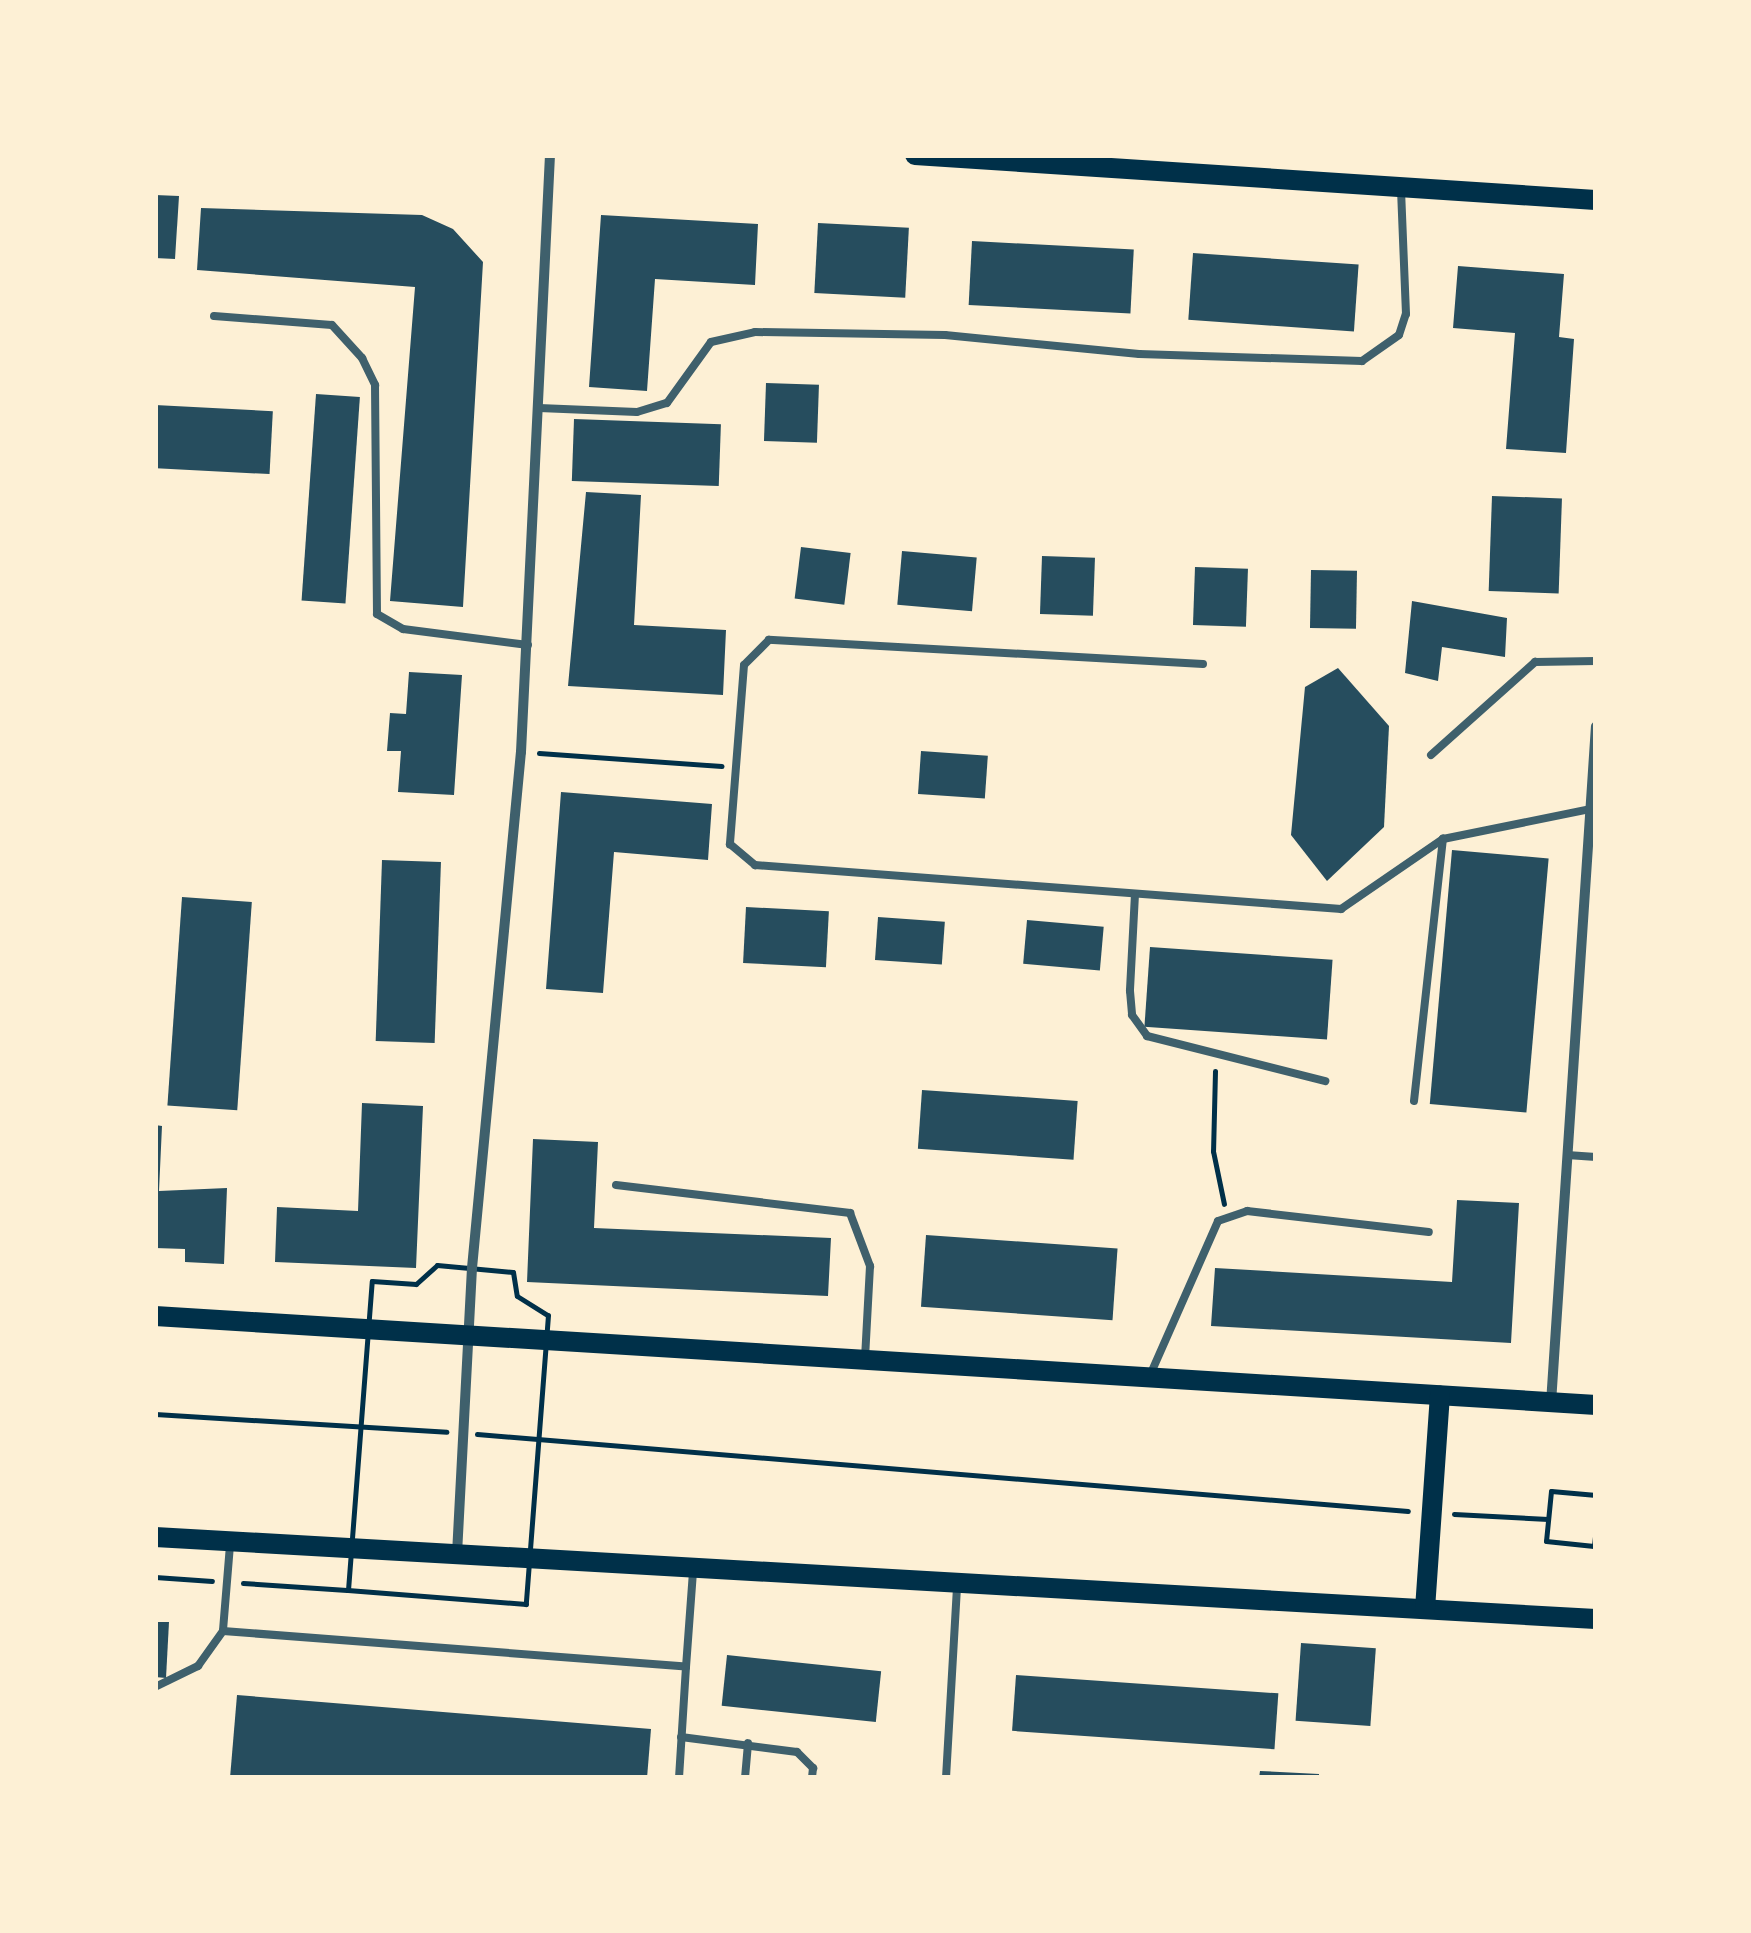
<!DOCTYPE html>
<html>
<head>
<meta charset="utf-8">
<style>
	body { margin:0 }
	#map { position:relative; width:1751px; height:1933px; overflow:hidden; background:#fdf0d5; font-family:"Sofia Sans Condensed",sans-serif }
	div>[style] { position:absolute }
	.building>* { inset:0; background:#264d5e; transform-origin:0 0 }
	.path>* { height:5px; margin:-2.5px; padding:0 2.5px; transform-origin:2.5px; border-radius:2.5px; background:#003049 }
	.service>* { height:8px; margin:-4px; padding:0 4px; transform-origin:4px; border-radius:4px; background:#3f606c }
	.minor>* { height:10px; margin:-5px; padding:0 5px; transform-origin:5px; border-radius:5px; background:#3f606c }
	.secondary>* { height:20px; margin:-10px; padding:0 10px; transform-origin:10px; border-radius:10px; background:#003049 }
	span { translate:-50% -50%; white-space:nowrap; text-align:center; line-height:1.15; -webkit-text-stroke:9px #fdf0d5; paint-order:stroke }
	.frame { position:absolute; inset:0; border:158px solid #fdf0d5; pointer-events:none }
</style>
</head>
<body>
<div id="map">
	<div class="building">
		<i style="clip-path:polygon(155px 195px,179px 196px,175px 259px,155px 258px)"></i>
		<i style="clip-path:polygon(201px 208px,422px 215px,453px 229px,483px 262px,463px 607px,390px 601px,415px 287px,197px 270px)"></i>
		<i style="clip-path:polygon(601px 215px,758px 224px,755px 285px,655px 279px,647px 391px,589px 387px)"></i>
		<i style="left:818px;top:223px;width:91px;height:70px;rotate:3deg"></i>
		<i style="left:972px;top:241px;width:162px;height:64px;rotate:3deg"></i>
		<i style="left:1193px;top:253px;width:166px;height:67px;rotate:4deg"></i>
		<i style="clip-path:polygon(1458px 266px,1564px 274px,1559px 337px,1574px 339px,1566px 453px,1506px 449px,1515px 333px,1453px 328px)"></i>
		<i style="left:766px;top:383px;width:53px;height:58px;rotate:2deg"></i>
		<i style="left:316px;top:394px;width:44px;height:207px;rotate:4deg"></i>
		<i style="left:155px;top:405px;width:118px;height:63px;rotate:3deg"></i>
		<i style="left:574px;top:419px;width:147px;height:62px;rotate:2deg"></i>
		<i style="clip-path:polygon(586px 492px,641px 495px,634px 625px,726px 630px,723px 695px,568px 686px)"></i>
		<i style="left:1492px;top:496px;width:70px;height:95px;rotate:2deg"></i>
		<i style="left:801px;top:547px;width:50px;height:52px;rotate:7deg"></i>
		<i style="left:902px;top:551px;width:75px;height:54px;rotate:5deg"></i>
		<i style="left:1042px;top:556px;width:53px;height:58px;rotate:2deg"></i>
		<i style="left:1195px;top:567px;width:53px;height:58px;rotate:2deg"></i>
		<i style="left:1311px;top:570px;width:46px;height:58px;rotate:1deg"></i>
		<i style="clip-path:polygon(1412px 601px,1507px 618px,1505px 657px,1442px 647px,1438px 681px,1405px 673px)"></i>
		<i style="clip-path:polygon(1338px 668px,1389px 726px,1384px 827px,1327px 881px,1291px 835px,1305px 687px)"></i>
		<i style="clip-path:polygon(409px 672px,462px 675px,454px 795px,398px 792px,401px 751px,387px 751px,390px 713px,406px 714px)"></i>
		<i style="left:921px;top:751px;width:67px;height:43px;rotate:4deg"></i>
		<i style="clip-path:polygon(561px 792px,712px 804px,708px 860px,614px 852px,603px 993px,546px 989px)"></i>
		<i style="left:1452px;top:850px;width:97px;height:255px;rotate:5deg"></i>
		<i style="left:382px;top:860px;width:59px;height:181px;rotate:2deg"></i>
		<i style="left:182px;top:897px;width:70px;height:209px;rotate:4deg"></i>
		<i style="left:746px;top:907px;width:83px;height:56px;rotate:3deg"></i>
		<i style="left:878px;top:917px;width:67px;height:43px;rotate:4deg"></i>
		<i style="left:1027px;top:920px;width:77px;height:44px;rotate:5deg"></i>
		<i style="left:1150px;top:947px;width:183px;height:80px;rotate:4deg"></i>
		<i style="left:922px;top:1090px;width:156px;height:59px;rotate:4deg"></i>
		<i style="clip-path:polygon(362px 1103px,423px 1106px,416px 1268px,275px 1262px,277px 1207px,358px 1211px)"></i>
		<i style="clip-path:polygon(155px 1125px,162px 1126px,159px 1191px,227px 1188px,224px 1264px,185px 1262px,185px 1249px,155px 1248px)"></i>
		<i style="clip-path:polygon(533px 1139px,598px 1142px,594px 1228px,831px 1238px,828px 1296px,527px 1282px)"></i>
		<i style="clip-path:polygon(1457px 1200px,1519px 1203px,1511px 1343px,1211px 1326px,1215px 1268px,1452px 1282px)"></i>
		<i style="left:926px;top:1235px;width:192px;height:72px;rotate:4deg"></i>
		<i style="clip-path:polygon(155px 1622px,169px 1622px,166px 1678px,155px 1677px)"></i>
		<i style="left:1301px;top:1643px;width:75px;height:78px;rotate:4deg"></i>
		<i style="left:727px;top:1655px;width:155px;height:51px;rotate:6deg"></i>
		<i style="left:1016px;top:1675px;width:263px;height:56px;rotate:4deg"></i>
		<i style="clip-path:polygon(237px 1695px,651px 1729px,647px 1778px,230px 1778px)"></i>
		<i style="clip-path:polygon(1260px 1771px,1319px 1774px,1319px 1778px,1259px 1778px)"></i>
	</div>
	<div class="path">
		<i style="left:539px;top:753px;width:183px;rotate:4.1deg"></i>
		<i style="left:1215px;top:1071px;width:80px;rotate:91.4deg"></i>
		<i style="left:1213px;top:1151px;width:54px;rotate:78.3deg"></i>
		<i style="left:437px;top:1265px;width:76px;rotate:5.3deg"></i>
		<i style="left:513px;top:1272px;width:24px;rotate:81deg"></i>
		<i style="left:517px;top:1296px;width:36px;rotate:32deg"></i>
		<i style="left:548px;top:1315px;width:290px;rotate:94.4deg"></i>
		<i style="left:526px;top:1604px;width:179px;rotate:-175.5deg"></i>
		<i style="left:348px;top:1590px;width:310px;rotate:-85.6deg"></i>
		<i style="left:372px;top:1281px;width:44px;rotate:3.9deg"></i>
		<i style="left:416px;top:1284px;width:28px;rotate:-42deg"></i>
		<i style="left:155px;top:1414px;width:292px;rotate:3.5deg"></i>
		<i style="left:477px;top:1434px;width:934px;rotate:4.73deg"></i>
		<i style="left:1596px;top:1495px;width:45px;rotate:-174.9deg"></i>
		<i style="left:1551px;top:1491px;width:50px;rotate:95.7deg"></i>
		<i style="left:1546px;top:1541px;width:48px;rotate:5.9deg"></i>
		<i style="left:1594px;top:1546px;width:20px;rotate:-84deg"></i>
		<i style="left:1454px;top:1514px;width:94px;rotate:3deg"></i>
		<i style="left:155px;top:1577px;width:57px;rotate:4deg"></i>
		<i style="left:243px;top:1583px;width:104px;rotate:3.9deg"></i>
	</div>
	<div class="service">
		<i style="left:214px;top:316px;width:118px;rotate:4.4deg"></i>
		<i style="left:332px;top:325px;width:45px;rotate:47.7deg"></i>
		<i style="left:362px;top:358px;width:30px;rotate:64deg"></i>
		<i style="left:375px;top:385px;width:229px;rotate:89.5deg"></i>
		<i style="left:377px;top:614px;width:30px;rotate:30deg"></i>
		<i style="left:403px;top:629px;width:126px;rotate:7.3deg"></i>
		<i style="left:539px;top:408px;width:98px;rotate:2.3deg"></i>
		<i style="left:637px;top:412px;width:31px;rotate:-17deg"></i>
		<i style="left:667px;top:403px;width:75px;rotate:-54.2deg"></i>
		<i style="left:711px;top:342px;width:45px;rotate:-12.8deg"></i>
		<i style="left:755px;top:332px;width:190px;rotate:0.9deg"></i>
		<i style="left:945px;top:335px;width:195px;rotate:5.6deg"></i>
		<i style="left:1139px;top:354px;width:223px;rotate:1.8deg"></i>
		<i style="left:1362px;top:361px;width:45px;rotate:-35.1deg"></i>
		<i style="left:1399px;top:335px;width:22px;rotate:-72deg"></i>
		<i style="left:1406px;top:314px;width:125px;rotate:-92.3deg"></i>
		<i style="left:1203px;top:664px;width:435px;rotate:-176.8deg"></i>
		<i style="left:769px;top:640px;width:35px;rotate:135deg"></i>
		<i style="left:744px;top:665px;width:180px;rotate:94.5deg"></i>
		<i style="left:730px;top:844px;width:33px;rotate:40deg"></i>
		<i style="left:755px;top:865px;width:588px;rotate:4.29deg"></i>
		<i style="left:1341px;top:909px;width:124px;rotate:-34.5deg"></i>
		<i style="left:1443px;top:839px;width:156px;rotate:-11.5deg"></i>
		<i style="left:1431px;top:755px;width:140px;rotate:-41.8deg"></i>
		<i style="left:1535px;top:662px;width:61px;rotate:-0.9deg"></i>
		<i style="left:1135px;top:894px;width:97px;rotate:93deg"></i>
		<i style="left:1130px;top:991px;width:24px;rotate:85deg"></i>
		<i style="left:1132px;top:1015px;width:26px;rotate:54deg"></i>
		<i style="left:1147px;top:1036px;width:184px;rotate:14.2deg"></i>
		<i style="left:1414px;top:1101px;width:264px;rotate:-83.7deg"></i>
		<i style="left:1567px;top:1155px;width:29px;rotate:4deg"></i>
		<i style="left:616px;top:1185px;width:236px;rotate:6.8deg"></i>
		<i style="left:850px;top:1213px;width:57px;rotate:69.3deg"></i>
		<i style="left:870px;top:1266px;width:92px;rotate:93.1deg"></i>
		<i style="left:1151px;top:1373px;width:166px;rotate:-66.2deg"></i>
		<i style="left:1218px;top:1221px;width:31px;rotate:-19deg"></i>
		<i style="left:1247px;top:1211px;width:183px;rotate:6.6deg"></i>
		<i style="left:230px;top:1545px;width:86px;rotate:94.7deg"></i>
		<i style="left:223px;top:1631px;width:464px;rotate:4.4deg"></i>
		<i style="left:686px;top:1667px;width:96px;rotate:-85.8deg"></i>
		<i style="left:155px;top:1687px;width:48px;rotate:-26deg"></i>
		<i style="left:198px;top:1666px;width:43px;rotate:-54.5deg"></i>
		<i style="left:681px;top:1737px;width:117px;rotate:7.4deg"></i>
		<i style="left:797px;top:1752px;width:23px;rotate:45deg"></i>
		<i style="left:813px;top:1768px;width:10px;rotate:96deg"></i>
		<i style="left:679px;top:1778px;width:111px;rotate:-86.4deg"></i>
		<i style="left:745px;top:1778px;width:35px;rotate:-85deg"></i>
		<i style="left:946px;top:1778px;width:191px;rotate:-86.7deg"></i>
	</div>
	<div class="minor">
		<i style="left:1551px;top:1403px;width:678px;rotate:-86.2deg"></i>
		<i style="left:457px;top:1554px;width:286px;rotate:-87deg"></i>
		<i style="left:472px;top:1268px;width:518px;rotate:-84.58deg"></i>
		<i style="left:521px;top:752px;width:598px;rotate:-87.22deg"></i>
	</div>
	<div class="secondary">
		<i style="left:915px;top:155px;width:682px;rotate:3.78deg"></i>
		<i style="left:155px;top:1316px;width:1444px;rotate:3.53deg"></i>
		<i style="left:155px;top:1537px;width:1443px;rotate:3.26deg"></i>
		<i style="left:1425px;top:1609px;width:214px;rotate:-86deg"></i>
	</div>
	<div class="frame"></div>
</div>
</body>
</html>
